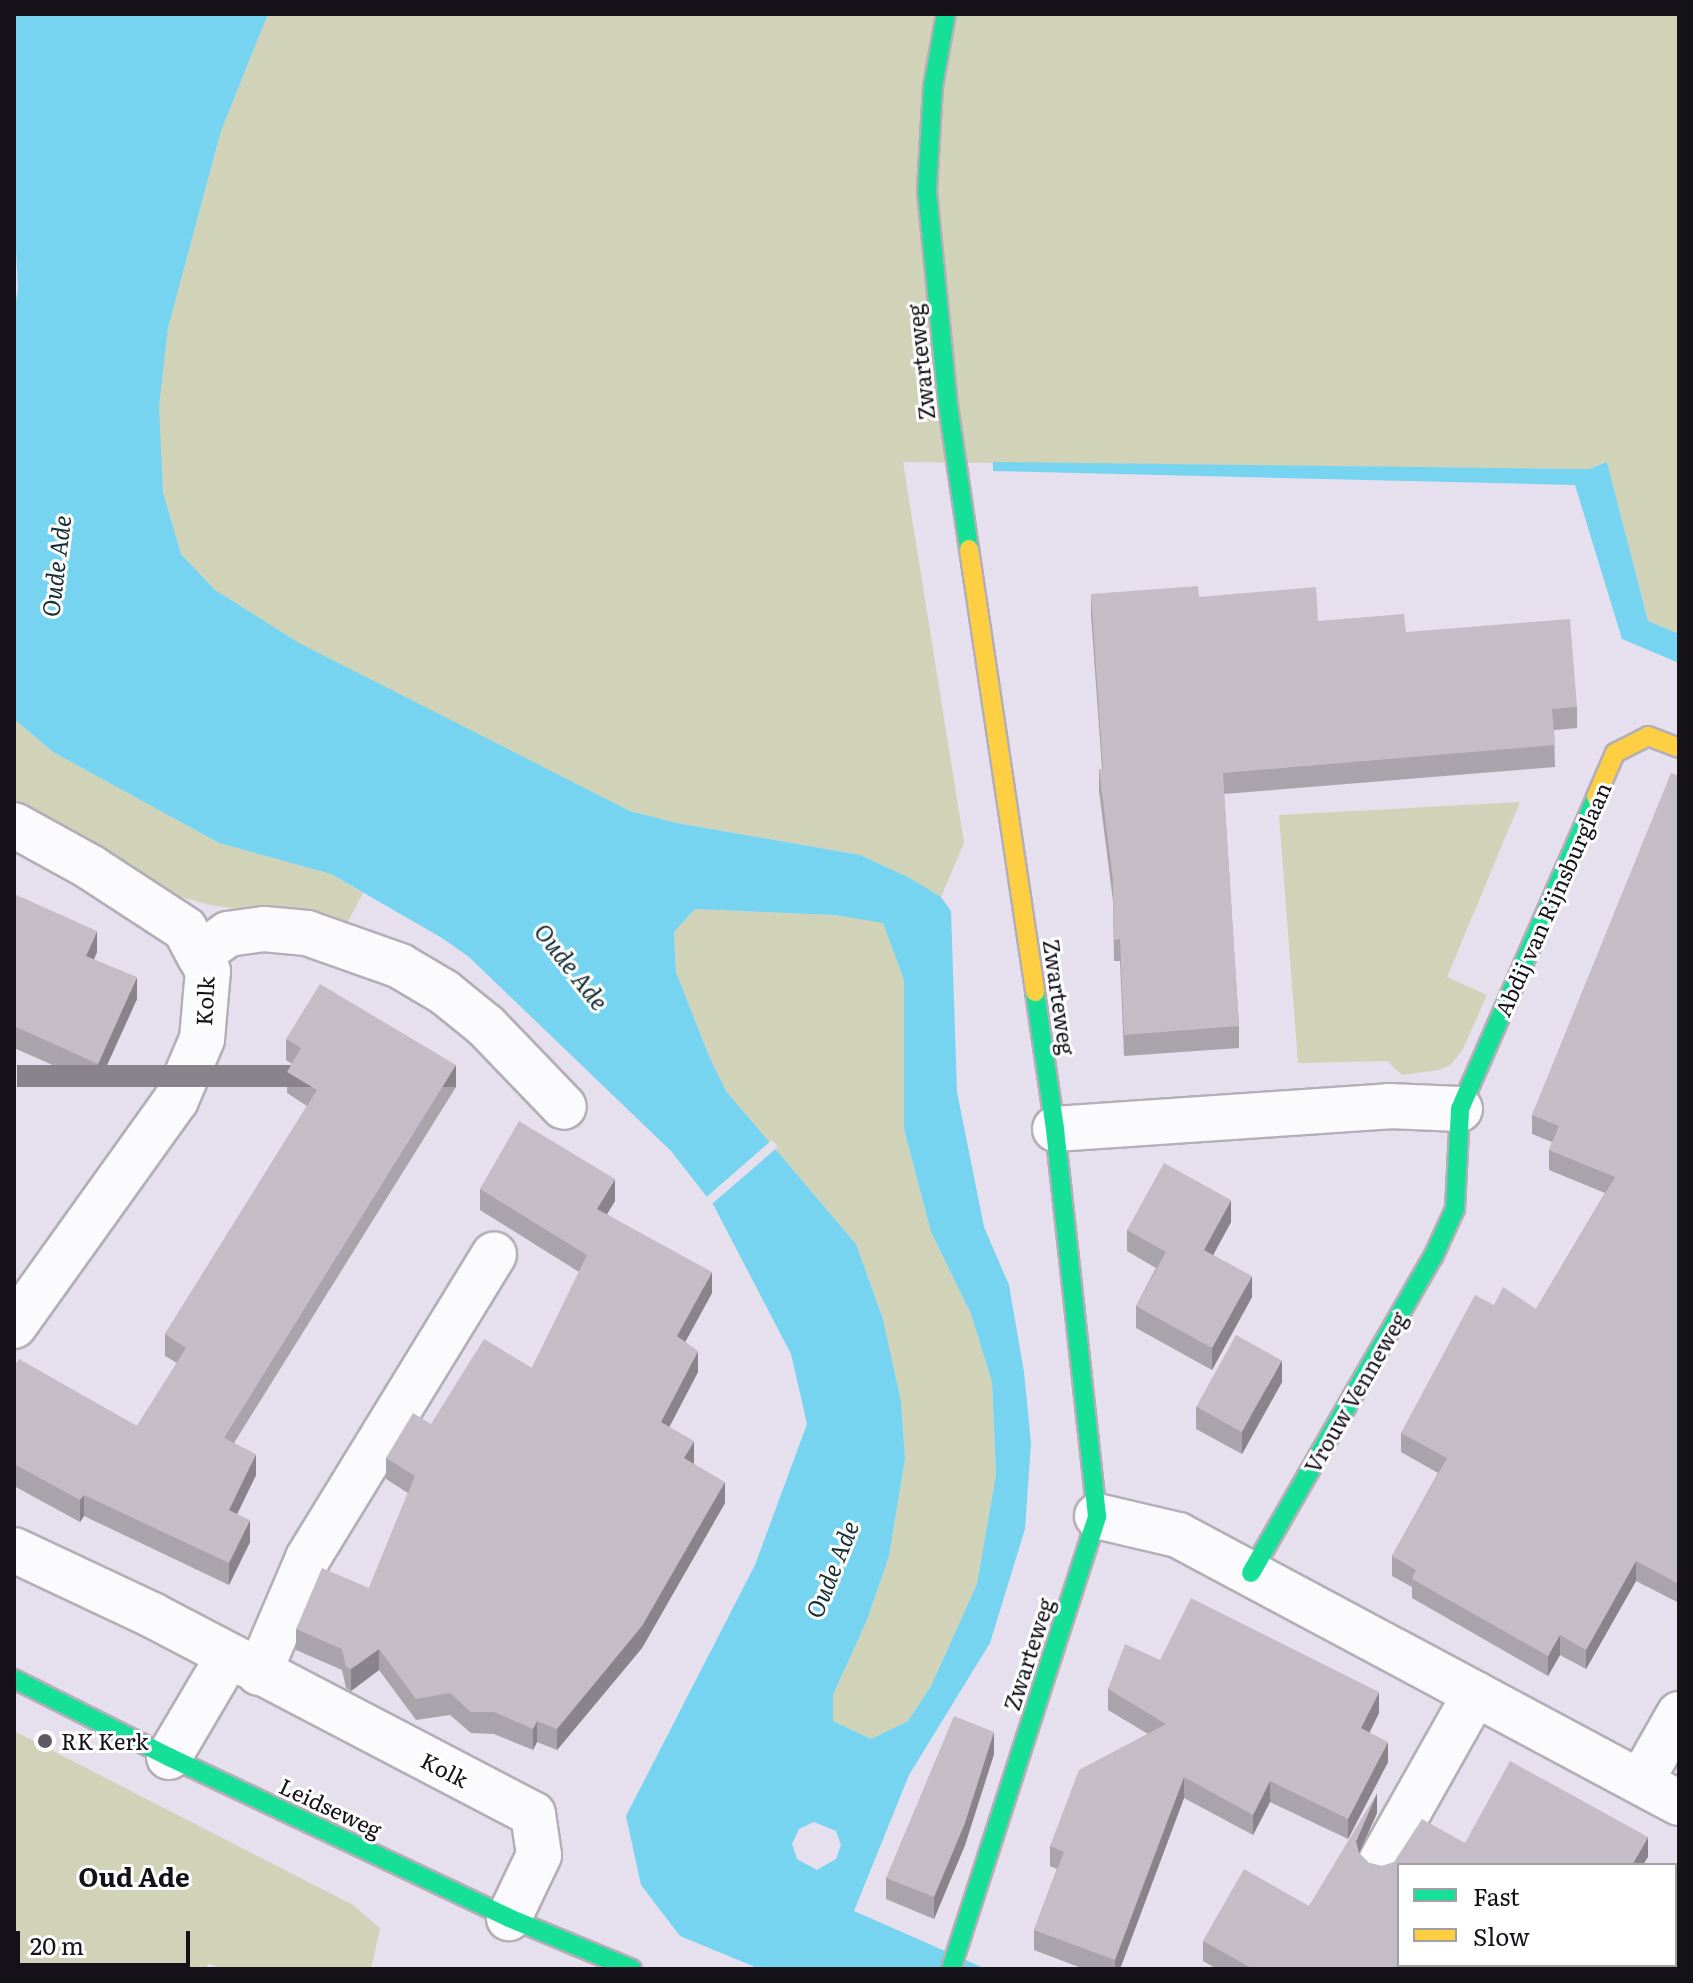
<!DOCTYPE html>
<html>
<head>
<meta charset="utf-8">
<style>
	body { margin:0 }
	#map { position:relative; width:1693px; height:1983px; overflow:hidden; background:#e6dfed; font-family:Literata,serif }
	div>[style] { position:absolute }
	.green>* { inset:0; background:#d0d3b7 }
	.water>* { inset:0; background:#76d4f0 }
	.pier>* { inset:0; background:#e6dfed; transform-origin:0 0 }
	.roads { filter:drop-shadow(2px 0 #b3aeb8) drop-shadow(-2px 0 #b3aeb8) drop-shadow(0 2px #b3aeb8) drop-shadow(0 -2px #b3aeb8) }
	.street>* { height:44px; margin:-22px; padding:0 22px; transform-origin:22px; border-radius:22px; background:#fbfafc }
	.fast>* { height:18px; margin:-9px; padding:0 9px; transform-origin:9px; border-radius:9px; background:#16e098 }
	.slow>* { height:18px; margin:-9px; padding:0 9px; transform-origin:9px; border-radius:9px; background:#ffcf43 }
	.wall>* { inset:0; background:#a9a3ac }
	.shaded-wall>* { inset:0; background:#89848c; transform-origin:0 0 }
	.building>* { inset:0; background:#c4bdc8; transform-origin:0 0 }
	.dots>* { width:22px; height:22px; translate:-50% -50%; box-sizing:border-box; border:4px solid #fff; border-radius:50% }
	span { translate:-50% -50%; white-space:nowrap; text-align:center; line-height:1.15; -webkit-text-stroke:6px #fff; paint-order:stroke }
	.street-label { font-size:22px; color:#151119 }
	.poi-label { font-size:22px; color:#151119 }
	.left { translate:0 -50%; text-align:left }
	.water-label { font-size:24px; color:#162d34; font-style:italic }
	.quarter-label { font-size:26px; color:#151119; font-weight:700 }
	.frame { position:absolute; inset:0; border:16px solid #151119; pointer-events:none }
	.legend { position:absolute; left:1397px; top:1863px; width:280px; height:104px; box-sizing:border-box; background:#fff; border:2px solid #a1a0a3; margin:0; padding:10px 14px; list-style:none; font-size:24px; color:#151119 }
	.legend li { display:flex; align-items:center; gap:16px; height:40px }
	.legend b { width:40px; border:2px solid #a1a0a3 }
	.scale { position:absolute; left:16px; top:1931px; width:174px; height:36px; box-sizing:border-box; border:4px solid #151119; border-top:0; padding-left:10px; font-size:24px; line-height:28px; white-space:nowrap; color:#151119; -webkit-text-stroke:6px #fff; paint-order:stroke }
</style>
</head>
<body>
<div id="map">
	<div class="green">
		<i style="clip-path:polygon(268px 14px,1679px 14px,1679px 634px,1648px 621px,1607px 462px,1589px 469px,903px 462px,964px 843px,941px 897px,910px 878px,860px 855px,677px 823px,630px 811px,299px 644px,215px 590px,181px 554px,163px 492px,158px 407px,168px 328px,221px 131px)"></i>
		<i style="clip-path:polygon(14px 719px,53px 752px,219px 843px,331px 874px,363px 893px,345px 927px,206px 904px,161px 891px,14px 804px)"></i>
		<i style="clip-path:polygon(1520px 802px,1447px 977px,1487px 995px,1463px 1049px,1451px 1065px,1438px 1070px,1402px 1075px,1387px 1061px,1298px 1063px,1279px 815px)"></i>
		<i style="clip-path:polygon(695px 909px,834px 915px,883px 922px,904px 980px,904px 1129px,931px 1232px,971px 1314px,992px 1382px,996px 1474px,977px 1584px,931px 1686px,908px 1721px,871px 1739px,833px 1721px,833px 1695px,867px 1620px,889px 1556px,905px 1459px,901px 1401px,883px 1319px,856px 1244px,726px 1091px,709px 1056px,676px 972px,674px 932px)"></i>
		<i style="clip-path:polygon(14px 1731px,353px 1905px,380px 1928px,371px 1969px,224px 1969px,208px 1964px,206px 1969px,14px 1969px)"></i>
	</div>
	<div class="water">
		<i style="clip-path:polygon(evenodd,14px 14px,268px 14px,221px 131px,168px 328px,159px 407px,163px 492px,181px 554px,215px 590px,299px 643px,630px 811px,677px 823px,860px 855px,910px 878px,941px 897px,951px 911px,957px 1092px,984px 1227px,1009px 1285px,1024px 1372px,1031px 1443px,1025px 1529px,990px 1643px,909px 1775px,854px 1911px,986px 1969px,760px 1969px,680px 1936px,641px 1885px,626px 1816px,755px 1565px,807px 1424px,791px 1354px,714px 1206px,671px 1151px,469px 957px,442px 938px,331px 874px,219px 843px,53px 752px,14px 719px,14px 314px,18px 289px,14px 210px,14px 14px,695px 909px,834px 915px,883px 923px,904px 980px,904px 1129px,931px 1232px,971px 1314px,992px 1382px,996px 1474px,977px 1584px,931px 1686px,908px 1721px,871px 1739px,833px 1721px,833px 1695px,867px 1620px,889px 1556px,905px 1459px,901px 1401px,883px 1319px,856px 1244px,726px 1091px,709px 1056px,676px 972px,674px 932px,695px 909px,14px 14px,814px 1822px,836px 1831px,841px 1845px,836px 1859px,817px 1870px,797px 1859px,792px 1844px,799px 1829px,814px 1822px)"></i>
		<i style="clip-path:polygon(1607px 462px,1648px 621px,1679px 634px,1679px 663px,1622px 639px,1575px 485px,993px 471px,993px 462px,1589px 469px)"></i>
	</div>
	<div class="pier">
		<i style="left:772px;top:1140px;width:9px;height:90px;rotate:49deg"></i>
	</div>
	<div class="roads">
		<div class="street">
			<i style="left:14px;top:825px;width:87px;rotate:28.9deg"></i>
			<i style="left:90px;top:867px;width:113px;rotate:33.1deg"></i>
			<i style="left:185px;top:929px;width:30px;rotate:62deg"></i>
			<i style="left:1055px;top:1129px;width:335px;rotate:-3.9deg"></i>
			<i style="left:1389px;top:1106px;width:71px;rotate:2.4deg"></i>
			<i style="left:14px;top:1326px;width:278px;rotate:-54.4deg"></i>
			<i style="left:176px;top:1100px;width:66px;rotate:-66.9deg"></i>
			<i style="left:202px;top:1039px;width:68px;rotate:-85deg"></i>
			<i style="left:208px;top:971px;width:18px;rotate:-119deg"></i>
			<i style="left:199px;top:955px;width:36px;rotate:-36deg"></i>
			<i style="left:228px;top:934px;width:36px;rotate:-8deg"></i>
			<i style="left:264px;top:929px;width:43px;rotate:5.3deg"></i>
			<i style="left:307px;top:933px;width:99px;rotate:19.5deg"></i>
			<i style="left:400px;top:966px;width:51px;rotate:30.6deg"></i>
			<i style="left:444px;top:992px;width:54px;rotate:39deg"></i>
			<i style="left:486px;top:1026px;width:112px;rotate:46.1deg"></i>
			<i style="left:1097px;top:1516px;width:83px;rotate:13.2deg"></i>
			<i style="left:1178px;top:1535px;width:568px;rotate:28.14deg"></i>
			<i style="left:14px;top:1550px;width:153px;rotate:25.2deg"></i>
			<i style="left:152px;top:1615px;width:430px;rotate:27.6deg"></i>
			<i style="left:533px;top:1814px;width:41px;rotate:81.7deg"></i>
			<i style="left:539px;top:1855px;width:70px;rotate:115.5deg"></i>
			<i style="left:259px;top:1673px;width:125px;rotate:-66.9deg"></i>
			<i style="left:308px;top:1558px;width:356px;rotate:-58.5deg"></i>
			<i style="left:169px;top:1757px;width:116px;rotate:-59.5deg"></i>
			<i style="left:1641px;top:1781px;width:77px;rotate:-60.4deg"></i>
			<i style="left:1381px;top:1861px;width:192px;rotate:-60.6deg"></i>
			<i style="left:1675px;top:1961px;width:8px;rotate:-60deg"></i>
		</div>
		<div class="fast">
			<i style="left:946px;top:14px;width:73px;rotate:100.2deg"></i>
			<i style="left:933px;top:86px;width:105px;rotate:93.3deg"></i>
			<i style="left:927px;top:191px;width:215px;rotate:84.4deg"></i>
			<i style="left:948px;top:405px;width:146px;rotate:81.7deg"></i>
			<i style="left:1251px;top:1573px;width:365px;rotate:-60.1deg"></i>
			<i style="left:1433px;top:1257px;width:53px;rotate:-65.4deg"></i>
			<i style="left:1455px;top:1209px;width:100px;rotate:-87.1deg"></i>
			<i style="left:1460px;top:1109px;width:340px;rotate:-66.4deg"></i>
			<i style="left:14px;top:1679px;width:174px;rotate:26.7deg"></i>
			<i style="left:169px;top:1757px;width:376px;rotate:25.3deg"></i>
			<i style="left:509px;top:1918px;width:133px;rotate:22.5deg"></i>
			<i style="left:951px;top:1969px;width:476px;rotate:-72.1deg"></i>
			<i style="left:1097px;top:1516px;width:389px;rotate:-96.2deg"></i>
			<i style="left:1055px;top:1129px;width:138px;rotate:-98.3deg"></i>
		</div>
		<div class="slow">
			<i style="left:969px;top:549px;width:448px;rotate:81.5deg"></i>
			<i style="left:1596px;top:797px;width:48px;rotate:-66.6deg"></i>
			<i style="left:1615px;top:753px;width:37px;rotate:-27deg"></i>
			<i style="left:1648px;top:736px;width:33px;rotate:21deg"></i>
		</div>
	</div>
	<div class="wall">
		<i style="clip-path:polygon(1091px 594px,1199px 597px,1318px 621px,1406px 632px,1577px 707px,1577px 728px,1554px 730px,1555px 767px,1224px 794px,1239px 1026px,1239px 1048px,1124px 1056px,1120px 961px,1114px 961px,1113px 901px,1099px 791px,1099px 769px,1102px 769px,1091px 615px)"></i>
		<i style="clip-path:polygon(1679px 776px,1679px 1603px,1636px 1581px,1586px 1669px,1560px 1655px,1548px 1676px,1412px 1598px,1412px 1587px,1392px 1576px,1392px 1556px,1438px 1473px,1401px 1452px,1401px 1433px,1494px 1305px,1536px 1309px,1605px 1193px,1549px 1170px,1549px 1150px,1552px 1142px,1532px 1134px,1532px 1115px)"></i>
		<i style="clip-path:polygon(14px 894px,97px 952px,94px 959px,137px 999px,98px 1085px,14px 1048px)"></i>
		<i style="clip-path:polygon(286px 1039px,456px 1087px,234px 1443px,256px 1475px,237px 1514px,250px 1542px,229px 1585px,84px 1516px,80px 1522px,14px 1486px,14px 1367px,137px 1426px,177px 1363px,165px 1356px,165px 1334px,307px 1106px,287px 1093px,287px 1072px,292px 1064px,286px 1060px)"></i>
		<i style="clip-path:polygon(480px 1189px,615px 1201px,607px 1214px,712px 1293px,685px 1342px,698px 1372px,669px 1427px,693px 1463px,725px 1503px,642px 1648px,557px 1750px,537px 1742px,533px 1750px,494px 1734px,471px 1733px,450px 1715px,416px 1720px,379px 1670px,351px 1691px,346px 1688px,342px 1670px,296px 1650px,296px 1629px,369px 1588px,408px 1493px,386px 1479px,386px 1458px,431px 1424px,532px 1368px,579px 1272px,480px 1210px)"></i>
		<i style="clip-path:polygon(1231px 1222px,1213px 1255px,1252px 1297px,1212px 1370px,1136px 1328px,1136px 1306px,1156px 1268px,1127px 1251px,1127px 1230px)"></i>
		<i style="clip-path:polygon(1282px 1382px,1242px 1454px,1196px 1429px,1196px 1407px)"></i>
		<i style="clip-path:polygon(1160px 1660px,1379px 1713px,1370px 1732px,1388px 1762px,1348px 1839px,1270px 1802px,1253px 1835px,1184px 1798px,1120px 1969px,1084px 1969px,1034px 1950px,1034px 1930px,1057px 1869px,1050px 1866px,1050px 1846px,1148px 1734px,1108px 1710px,1108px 1689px)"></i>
		<i style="clip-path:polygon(994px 1754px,965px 1845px,934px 1919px,886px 1899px,886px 1878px)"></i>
		<i style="clip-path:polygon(1377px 1813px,1359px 1853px,1369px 1863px,1382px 1866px,1465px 1843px,1648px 1857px,1399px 1865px,1443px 1965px,1441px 1969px,1217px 1969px,1203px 1961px,1203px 1941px,1309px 1906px)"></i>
	</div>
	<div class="shaded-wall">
		<i style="clip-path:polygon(97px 931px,97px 952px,86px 978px,86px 956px)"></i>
		<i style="clip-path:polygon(137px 977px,137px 999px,98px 1085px,98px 1064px)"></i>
		<i style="left:456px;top:1065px;width:22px;height:439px;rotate:90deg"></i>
		<i style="clip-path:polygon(615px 1179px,615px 1201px,597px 1230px,597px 1209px)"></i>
		<i style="clip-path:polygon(1231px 1200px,1231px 1222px,1204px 1272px,1204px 1250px)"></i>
		<i style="clip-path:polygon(712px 1272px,712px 1293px,677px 1357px,677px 1336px)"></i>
		<i style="clip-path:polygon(1252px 1276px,1252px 1297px,1212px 1370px,1212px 1348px)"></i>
		<i style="clip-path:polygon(698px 1351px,698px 1372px,661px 1443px,661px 1422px)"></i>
		<i style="clip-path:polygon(1282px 1360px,1282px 1382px,1242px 1454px,1242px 1432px)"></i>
		<i style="clip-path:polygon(694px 1441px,694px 1463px,684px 1479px,684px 1458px)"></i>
		<i style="clip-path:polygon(256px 1454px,256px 1475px,229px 1531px,229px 1510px)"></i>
		<i style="clip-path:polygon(725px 1482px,725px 1503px,642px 1648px,557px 1750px,557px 1729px)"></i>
		<i style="clip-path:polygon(84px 1495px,84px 1516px,80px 1522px,80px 1500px)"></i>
		<i style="clip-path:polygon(250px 1520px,250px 1542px,229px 1585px,229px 1563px)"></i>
		<i style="clip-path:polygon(1636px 1561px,1636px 1581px,1586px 1669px,1586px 1650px)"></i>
		<i style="clip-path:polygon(1560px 1635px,1560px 1655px,1548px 1676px,1548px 1656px)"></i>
		<i style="clip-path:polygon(379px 1649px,379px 1670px,351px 1691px,351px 1669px)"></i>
		<i style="clip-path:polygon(1379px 1692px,1379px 1713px,1361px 1748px,1361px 1728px)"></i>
		<i style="clip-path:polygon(537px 1721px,537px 1742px,533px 1750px,533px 1729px)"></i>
		<i style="clip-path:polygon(994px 1732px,994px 1754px,965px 1845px,934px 1919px,934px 1897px)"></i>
		<i style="clip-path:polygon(1388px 1742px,1388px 1762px,1348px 1839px,1348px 1819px)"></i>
		<i style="clip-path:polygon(1184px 1777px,1184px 1798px,1120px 1969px,1115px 1969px,1115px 1960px)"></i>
		<i style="clip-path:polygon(1270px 1781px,1270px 1802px,1253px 1835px,1253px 1815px)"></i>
		<i style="clip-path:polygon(1377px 1793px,1377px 1813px,1356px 1860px,1356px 1841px)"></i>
		<i style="clip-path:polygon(1648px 1837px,1648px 1857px,1643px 1865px,1632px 1865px)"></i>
		<i style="clip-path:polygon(1432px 1965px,1443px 1965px,1441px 1969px,1430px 1969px)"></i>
	</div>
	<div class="building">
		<i style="clip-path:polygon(1198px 586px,1199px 597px,1316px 587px,1318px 621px,1404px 614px,1406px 632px,1570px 619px,1577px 707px,1552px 709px,1555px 745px,1223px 773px,1239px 1026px,1124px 1035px,1120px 939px,1114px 940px,1113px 880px,1099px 769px,1103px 769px,1091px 594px)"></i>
		<i style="clip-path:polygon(1671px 773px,1679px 776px,1679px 1584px,1636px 1561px,1586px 1650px,1560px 1635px,1548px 1656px,1412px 1579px,1416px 1570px,1392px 1556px,1447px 1458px,1401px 1433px,1475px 1295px,1494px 1305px,1503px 1287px,1536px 1309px,1615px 1177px,1549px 1150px,1559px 1126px,1532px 1115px)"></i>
		<i style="clip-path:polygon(14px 894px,97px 931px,86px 956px,137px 977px,98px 1064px,14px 1026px)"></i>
		<i style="clip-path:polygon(320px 984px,456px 1065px,224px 1438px,256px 1454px,229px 1510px,250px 1520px,229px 1563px,84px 1495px,80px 1500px,14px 1464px,14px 1367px,19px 1359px,137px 1426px,186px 1348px,165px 1334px,317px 1090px,287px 1072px,301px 1048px,286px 1039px)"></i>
		<i style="clip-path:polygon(519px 1121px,615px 1179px,597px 1209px,712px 1272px,677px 1336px,698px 1351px,661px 1422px,694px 1441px,684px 1458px,725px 1482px,642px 1626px,557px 1729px,537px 1721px,533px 1729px,494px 1712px,471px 1712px,450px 1693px,416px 1699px,379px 1649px,351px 1669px,346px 1667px,342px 1649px,296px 1629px,322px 1568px,369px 1588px,415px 1476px,386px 1458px,413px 1413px,431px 1424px,484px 1339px,532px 1368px,587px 1255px,480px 1189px)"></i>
		<i style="clip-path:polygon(1164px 1163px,1231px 1200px,1204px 1250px,1252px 1276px,1212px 1348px,1136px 1306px,1166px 1252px,1127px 1230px)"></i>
		<i style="left:1236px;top:1335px;width:52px;height:82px;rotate:29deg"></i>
		<i style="clip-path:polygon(1191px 1598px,1379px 1692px,1361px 1728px,1388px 1742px,1348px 1819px,1270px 1781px,1253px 1815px,1184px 1777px,1115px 1960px,1034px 1930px,1064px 1852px,1050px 1846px,1079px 1770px,1166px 1724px,1108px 1689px,1125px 1644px,1160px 1660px)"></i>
		<i style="clip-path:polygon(954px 1716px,994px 1732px,965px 1823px,934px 1897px,886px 1878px)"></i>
		<i style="clip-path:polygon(1510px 1761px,1648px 1837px,1632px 1865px,1399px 1865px,1399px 1965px,1432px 1965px,1430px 1969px,1253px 1969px,1203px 1941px,1244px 1869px,1309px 1906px,1377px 1793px,1356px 1841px,1359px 1853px,1369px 1863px,1382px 1866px,1394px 1862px,1422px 1819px,1465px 1843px)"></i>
	</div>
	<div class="dots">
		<i style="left:45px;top:1741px;background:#5e5963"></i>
	</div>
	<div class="street-label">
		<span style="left:920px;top:362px;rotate:-96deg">Zwarteweg</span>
		<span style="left:1552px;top:899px;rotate:-66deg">Abdij van Rijnsburglaan</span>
		<span style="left:1060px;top:997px;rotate:82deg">Zwarteweg</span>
		<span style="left:204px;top:1001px;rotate:-87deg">Kolk</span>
		<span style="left:1355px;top:1392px;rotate:-60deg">Vrouw Venneweg</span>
		<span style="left:1028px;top:1654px;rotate:-72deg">Zwarteweg</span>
		<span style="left:445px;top:1769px;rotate:27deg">Kolk</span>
		<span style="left:331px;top:1807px;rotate:25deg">Leidseweg</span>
	</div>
	<div class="poi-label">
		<span class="left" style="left:61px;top:1741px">RK Kerk</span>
	</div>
	<div class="water-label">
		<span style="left:55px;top:566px;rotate:-83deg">Oude Ade</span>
		<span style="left:572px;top:966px;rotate:52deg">Oude Ade</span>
		<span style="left:831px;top:1569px;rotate:-68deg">Oude Ade</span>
	</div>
	<div class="quarter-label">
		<span style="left:134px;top:1876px">Oud Ade</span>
	</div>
	<div class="frame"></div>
	<ul class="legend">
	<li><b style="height:10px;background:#16e098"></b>Fast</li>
	<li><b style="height:10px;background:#ffcf43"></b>Slow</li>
	</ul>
	<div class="scale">20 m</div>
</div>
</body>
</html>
